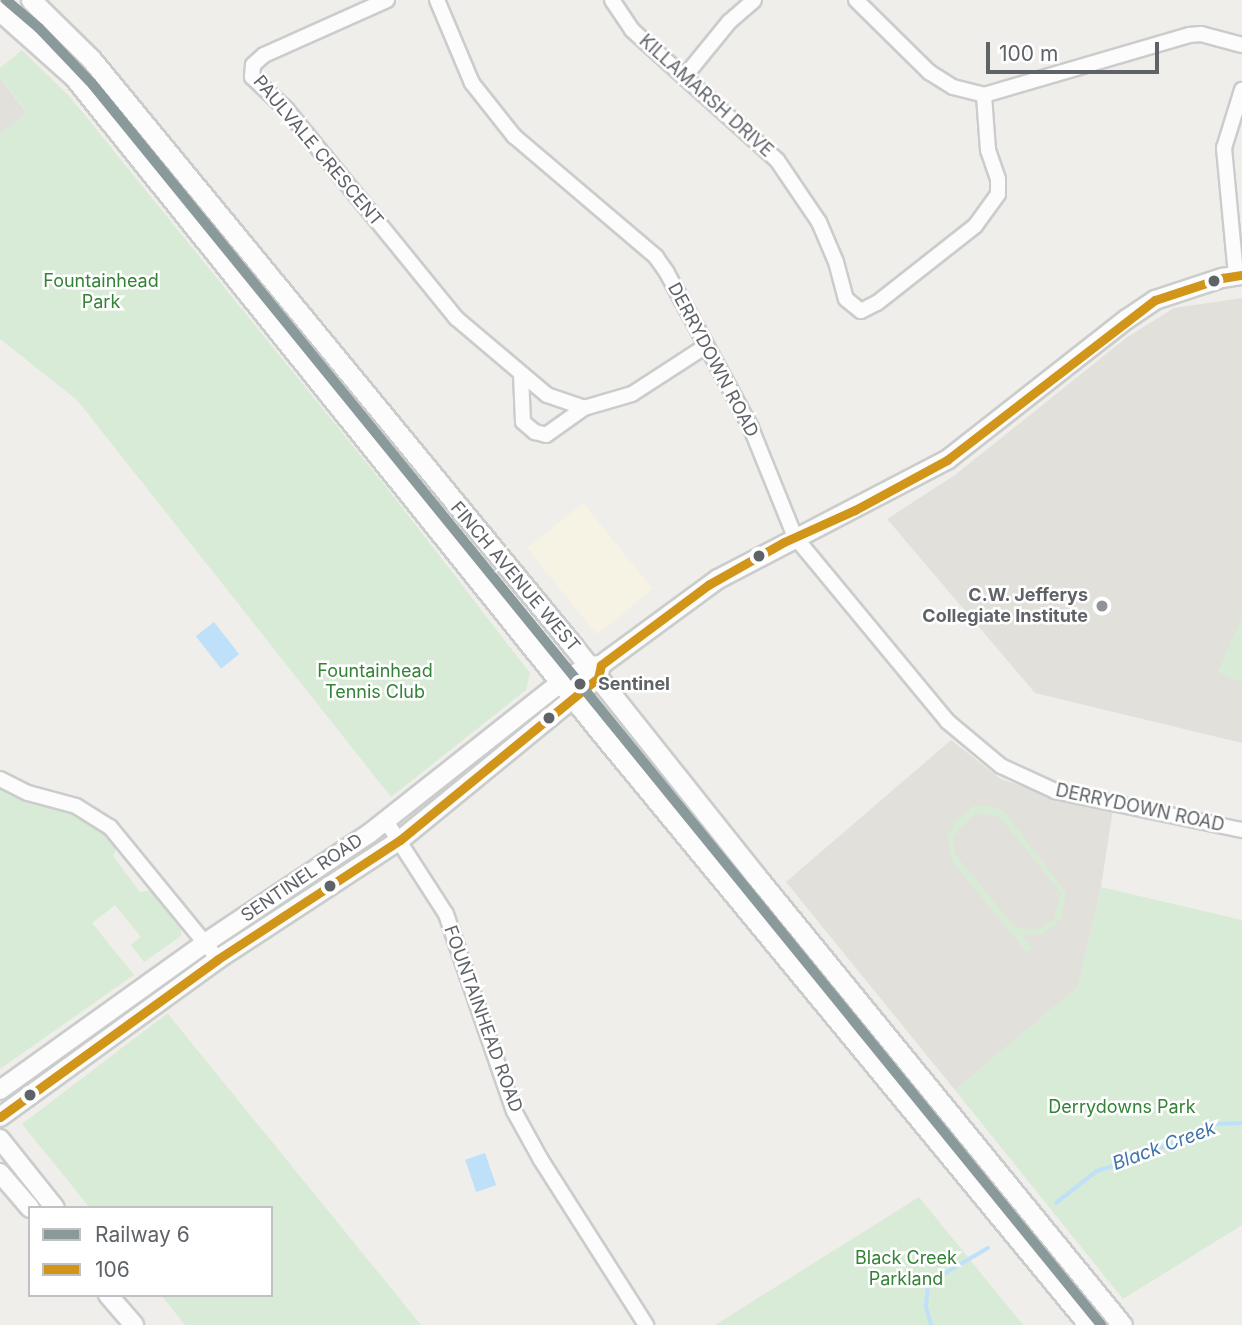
<!DOCTYPE html>
<html>
<head>
<meta charset="utf-8">
<style>
	body { margin:0 }
	#map { position:relative; width:1242px; height:1325px; overflow:hidden; background:#efeeea; font-family:Inter,sans-serif }
	div>[style] { position:absolute }
	.commercial>* { inset:0; background:#f7f3e4; transform-origin:0 0 }
	.education>* { inset:0; background:#e2e0da }
	.green>* { inset:0; background:#d8ebd6 }
	.water>* { inset:0; background:#bfe0f9; transform-origin:0 0 }
	.stream>* { height:3.5px; margin:-1.75px; padding:0 1.75px; transform-origin:1.75px; border-radius:1.75px; background:#bfe0f9 }
	.roads { filter:drop-shadow(2px 0 #cbcccc) drop-shadow(-2px 0 #cbcccc) drop-shadow(0 2px #cbcccc) drop-shadow(0 -2px #cbcccc) }
	.minor>* { height:14px; margin:-7px; padding:0 7px; transform-origin:7px; border-radius:7px; background:#fdfcfc }
	.tertiary>* { height:18px; margin:-9px; padding:0 9px; transform-origin:9px; border-radius:9px; background:#fdfcfc }
	.secondary>* { height:19px; margin:-9.5px; padding:0 9.5px; transform-origin:9.5px; border-radius:9.5px; background:#fdfcfc }
	.bus-1>* { height:9px; margin:-4.5px; padding:0 4.5px; transform-origin:4.5px; border-radius:4.5px; background:#d1951a }
	.rail-1>* { height:10px; margin:-5px; padding:0 5px; transform-origin:5px; border-radius:5px; background:#8a999a }
	.dots>* { width:19px; height:19px; translate:-50% -50%; box-sizing:border-box; border:4px solid #fff; border-radius:50% }
	span { translate:-50% -50%; white-space:nowrap; text-align:center; line-height:1.15; -webkit-text-stroke:5px #fff; paint-order:stroke }
	.street-label { font-size:18px; color:#5f6368 }
	.park-label { font-size:18px; color:#348238 }
	.poi-label { font-size:18px; color:#5f6368; font-weight:700 }
	.right { translate:-100% -50%; text-align:right }
	.stop-label { font-size:18px; color:#5f6368; font-weight:700 }
	.left { translate:0 -50%; text-align:left }
	.water-label { font-size:19px; color:#4174aa; font-style:italic }
	.legend { position:absolute; left:28px; top:1206px; width:245px; height:91px; box-sizing:border-box; background:#fff; border:2px solid #bfc1c3; margin:0; padding:9px 12px; list-style:none; font-size:21px; color:#5f6368 }
	.legend li { display:flex; align-items:center; gap:14px; height:35px }
	.legend b { width:35px; border:2px solid #bfc1c3 }
	.scale { position:absolute; left:986px; top:42px; width:173px; height:32px; box-sizing:border-box; border:4px solid #5f6368; border-top:0; padding-left:9px; font-size:21px; line-height:24px; white-space:nowrap; color:#5f6368; -webkit-text-stroke:5px #fff; paint-order:stroke }
</style>
</head>
<body>
<div id="map">
	<div class="commercial">
		<i style="left:583px;top:503px;width:111px;height:72px;rotate:51deg"></i>
	</div>
	<div class="education">
		<i style="clip-path:polygon(0 78px,27px 113px,0 135px)"></i>
		<i style="clip-path:polygon(1242px 298px,1242px 743px,1035px 693px,887px 519px,955px 475px,1126px 338px,1174px 308px)"></i>
		<i style="clip-path:polygon(951px 740px,1001px 779px,1057px 798px,1113px 809px,1101px 887px,1078px 987px,955px 1090px,786px 882px)"></i>
	</div>
	<div class="green">
		<i style="clip-path:polygon(22px 50px,70px 97px,387px 488px,530px 673px,526px 690px,391px 797px,77px 400px,0 339px,0 135px,27px 112px,0 78px,0 68px)"></i>
		<i style="clip-path:polygon(1242px 617px,1242px 683px,1218px 672px)"></i>
		<i style="clip-path:polygon(0 786px,77px 816px,79px 813px,98px 825px,97px 828px,117px 848px,113px 856px,140px 892px,151px 890px,181px 930px,181px 936px,144px 962px,131px 945px,141px 937px,115px 905px,92px 923px,134px 975px,0 1069px)"></i>
		<i style="clip-path:polygon(evenodd,973px 806px,990px 806px,1004px 811px,1066px 893px,1062px 917px,1053px 926px,1043px 934px,1022px 935px,1032px 948px,1027px 953px,951px 860px,948px 836px,955px 821px,973px 806px,976px 813px,1000px 817px,1061px 893px,1054px 919px,1042px 928px,1028px 930px,1014px 926px,955px 854px,953px 840px,957px 831px,976px 813px)"></i>
		<i style="clip-path:polygon(1101px 887px,1242px 920px,1242px 1225px,1123px 1299px,955px 1090px,1078px 987px)"></i>
		<i style="clip-path:polygon(168px 1013px,168px 1014px,421px 1325px,185px 1325px,161px 1295px,271px 1295px,271px 1208px,90px 1208px,22px 1124px)"></i>
		<i style="clip-path:polygon(919px 1197px,1023px 1325px,715px 1325px,892px 1214px)"></i>
	</div>
	<div class="water">
		<i style="left:214px;top:622px;width:41px;height:23px;rotate:52deg"></i>
		<i style="left:485px;top:1153px;width:34px;height:21px;rotate:71deg"></i>
	</div>
	<div class="stream">
		<i style="left:1056px;top:1203px;width:52px;rotate:-38deg"></i>
		<i style="left:1097px;top:1171px;width:43px;rotate:-17.6deg"></i>
		<i style="left:1138px;top:1158px;width:85px;rotate:-23.6deg"></i>
		<i style="left:1216px;top:1124px;width:26px;rotate:-2deg"></i>
		<i style="left:931px;top:1325px;width:19px;rotate:-106deg"></i>
		<i style="left:926px;top:1307px;width:24px;rotate:-85deg"></i>
		<i style="left:928px;top:1283px;width:69px;rotate:-30.3deg"></i>
	</div>
	<div class="roads">
		<div class="minor">
			<i style="left:387px;top:0;width:135px;rotate:155.9deg"></i>
			<i style="left:264px;top:55px;width:15px;rotate:138deg"></i>
			<i style="left:253px;top:65px;width:12px;rotate:95deg"></i>
			<i style="left:252px;top:77px;width:48px;rotate:43.3deg"></i>
			<i style="left:287px;top:110px;width:268px;rotate:50.9deg"></i>
			<i style="left:456px;top:318px;width:119px;rotate:40.2deg"></i>
			<i style="left:547px;top:395px;width:39px;rotate:19deg"></i>
			<i style="left:437px;top:0;width:90px;rotate:67.1deg"></i>
			<i style="left:472px;top:83px;width:68px;rotate:51.6deg"></i>
			<i style="left:514px;top:136px;width:187px;rotate:40.4deg"></i>
			<i style="left:656px;top:257px;width:19px;rotate:55deg"></i>
			<i style="left:667px;top:273px;width:176px;rotate:61.5deg"></i>
			<i style="left:751px;top:428px;width:118px;rotate:68deg"></i>
			<i style="left:795px;top:537px;width:239px;rotate:50.4deg"></i>
			<i style="left:947px;top:721px;width:70px;rotate:39.8deg"></i>
			<i style="left:1001px;top:766px;width:60px;rotate:24.8deg"></i>
			<i style="left:1055px;top:791px;width:191px;rotate:11.8deg"></i>
			<i style="left:612px;top:0;width:36px;rotate:56deg"></i>
			<i style="left:632px;top:30px;width:195px;rotate:41.9deg"></i>
			<i style="left:777px;top:160px;width:75px;rotate:55.9deg"></i>
			<i style="left:819px;top:222px;width:43px;rotate:67deg"></i>
			<i style="left:836px;top:262px;width:38px;rotate:75deg"></i>
			<i style="left:846px;top:299px;width:19px;rotate:39deg"></i>
			<i style="left:861px;top:311px;width:18px;rotate:-27deg"></i>
			<i style="left:877px;top:303px;width:125px;rotate:-38.2deg"></i>
			<i style="left:975px;top:226px;width:39px;rotate:-54deg"></i>
			<i style="left:998px;top:194px;width:15px;rotate:-90deg"></i>
			<i style="left:998px;top:179px;width:31px;rotate:-109deg"></i>
			<i style="left:988px;top:150px;width:55px;rotate:-94.2deg"></i>
			<i style="left:856px;top:0;width:103px;rotate:44.6deg"></i>
			<i style="left:929px;top:72px;width:28px;rotate:32deg"></i>
			<i style="left:953px;top:87px;width:32px;rotate:14deg"></i>
			<i style="left:984px;top:95px;width:214px;rotate:-16.3deg"></i>
			<i style="left:1189px;top:35px;width:12px;rotate:-5deg"></i>
			<i style="left:1201px;top:34px;width:42px;rotate:15deg"></i>
			<i style="left:685px;top:76px;width:70px;rotate:-50.8deg"></i>
			<i style="left:729px;top:22px;width:33px;rotate:-41deg"></i>
			<i style="left:1236px;top:275px;width:128px;rotate:-95.4deg"></i>
			<i style="left:1224px;top:148px;width:61px;rotate:-72.8deg"></i>
			<i style="left:521px;top:374px;width:48px;rotate:87.6deg"></i>
			<i style="left:523px;top:422px;width:16px;rotate:40deg"></i>
			<i style="left:535px;top:432px;width:11px;rotate:15deg"></i>
			<i style="left:546px;top:435px;width:47px;rotate:-35.4deg"></i>
			<i style="left:584px;top:408px;width:50px;rotate:-16.3deg"></i>
			<i style="left:632px;top:394px;width:88px;rotate:-33deg"></i>
			<i style="left:0;top:779px;width:31px;rotate:27deg"></i>
			<i style="left:28px;top:793px;width:50px;rotate:15.2deg"></i>
			<i style="left:76px;top:806px;width:40px;rotate:32deg"></i>
			<i style="left:110px;top:827px;width:171px;rotate:50.7deg"></i>
			<i style="left:386px;top:821px;width:111px;rotate:57.2deg"></i>
			<i style="left:446px;top:914px;width:208px;rotate:71deg"></i>
			<i style="left:514px;top:1111px;width:56px;rotate:61.1deg"></i>
			<i style="left:541px;top:1160px;width:196px;rotate:57.5deg"></i>
		</div>
		<div class="tertiary">
			<i style="left:0;top:1090px;width:252px;rotate:-35.6deg"></i>
			<i style="left:205px;top:943px;width:198px;rotate:-33.7deg"></i>
			<i style="left:370px;top:833px;width:243px;rotate:-38.3deg"></i>
			<i style="left:561px;top:682px;width:32px;rotate:-30deg"></i>
			<i style="left:589px;top:666px;width:12px;rotate:-5deg"></i>
			<i style="left:601px;top:665px;width:145px;rotate:-36.3deg"></i>
			<i style="left:718px;top:579px;width:258px;rotate:-27.5deg"></i>
			<i style="left:947px;top:460px;width:229px;rotate:-38.1deg"></i>
			<i style="left:1127px;top:319px;width:34px;rotate:-34deg"></i>
			<i style="left:1155px;top:300px;width:71px;rotate:-18.2deg"></i>
			<i style="left:1222px;top:278px;width:20px;rotate:-9deg"></i>
			<i style="left:0;top:1117px;width:269px;rotate:-35.9deg"></i>
			<i style="left:218px;top:959px;width:217px;rotate:-33.2deg"></i>
			<i style="left:400px;top:840px;width:256px;rotate:-39.3deg"></i>
			<i style="left:598px;top:678px;width:13px;rotate:-77deg"></i>
			<i style="left:0;top:1139px;width:88px;rotate:51.4deg"></i>
			<i style="left:0;top:1173px;width:46px;rotate:49.4deg"></i>
			<i style="left:108px;top:1295px;width:40px;rotate:49deg"></i>
		</div>
		<div class="secondary">
			<i style="left:31px;top:0;width:84px;rotate:44.5deg"></i>
			<i style="left:91px;top:59px;width:760px;rotate:50.61deg"></i>
			<i style="left:573px;top:646px;width:294px;rotate:51.5deg"></i>
			<i style="left:756px;top:876px;width:579px;rotate:50.81deg"></i>
			<i style="left:0;top:11px;width:99px;rotate:41.7deg"></i>
			<i style="left:74px;top:77px;width:835px;rotate:51.22deg"></i>
			<i style="left:597px;top:728px;width:774px;rotate:50.51deg"></i>
		</div>
	</div>
	<div class="bus-1">
		<i style="left:0;top:1117px;width:269px;rotate:-35.9deg"></i>
		<i style="left:218px;top:959px;width:217px;rotate:-33.2deg"></i>
		<i style="left:400px;top:840px;width:256px;rotate:-39.3deg"></i>
		<i style="left:598px;top:678px;width:13px;rotate:-77deg"></i>
		<i style="left:601px;top:665px;width:134px;rotate:-36.8deg"></i>
		<i style="left:708px;top:585px;width:87px;rotate:-29.5deg"></i>
		<i style="left:784px;top:542px;width:78px;rotate:-24.3deg"></i>
		<i style="left:855px;top:510px;width:105px;rotate:-28.5deg"></i>
		<i style="left:947px;top:460px;width:262px;rotate:-37.6deg"></i>
		<i style="left:1155px;top:300px;width:71px;rotate:-18.2deg"></i>
		<i style="left:1222px;top:278px;width:20px;rotate:-9deg"></i>
	</div>
	<div class="rail-1">
		<i style="left:6px;top:0;width:43px;rotate:40.3deg"></i>
		<i style="left:39px;top:28px;width:79px;rotate:46.5deg"></i>
		<i style="left:93px;top:85px;width:1598px;rotate:50.89deg"></i>
	</div>
	<div class="dots">
		<i style="left:1214px;top:281px;background:#5f6368"></i>
		<i style="left:759px;top:556px;background:#5f6368"></i>
		<i style="left:1102px;top:606px;background:#919496"></i>
		<i style="left:580px;top:684px;background:#5f6368"></i>
		<i style="left:549px;top:718px;background:#5f6368"></i>
		<i style="left:330px;top:886px;background:#5f6368"></i>
		<i style="left:30px;top:1095px;background:#5f6368"></i>
	</div>
	<div class="street-label">
		<span style="left:706px;top:96px;rotate:42deg">KILLAMARSH DRIVE</span>
		<span style="left:318px;top:151px;rotate:50deg">PAULVALE CRESCENT</span>
		<span style="left:713px;top:360px;rotate:62deg">DERRYDOWN ROAD</span>
		<span style="left:515px;top:577px;rotate:50deg">FINCH AVENUE WEST</span>
		<span style="left:1140px;top:808px;rotate:12deg">DERRYDOWN ROAD</span>
		<span style="left:302px;top:878px;rotate:-34deg">SENTINEL ROAD</span>
		<span style="left:483px;top:1019px;rotate:70deg">FOUNTAINHEAD ROAD</span>
	</div>
	<div class="park-label">
		<span style="left:101px;top:292px">Fountainhead<br>Park</span>
		<span style="left:375px;top:682px">Fountainhead<br>Tennis Club</span>
		<span style="left:1122px;top:1107px">Derrydowns Park</span>
		<span style="left:906px;top:1269px">Black Creek<br>Parkland</span>
	</div>
	<div class="poi-label">
		<span class="right" style="left:1088px;top:606px">C.W. Jefferys<br>Collegiate Institute</span>
	</div>
	<div class="stop-label">
		<span class="left" style="left:598px;top:684px">Sentinel</span>
	</div>
	<div class="water-label">
		<span style="left:1164px;top:1146px;rotate:-20deg">Black Creek</span>
	</div>
	<ul class="legend">
	<li><b style="height:9px;background:#8a999a"></b>Railway 6</li>
	<li><b style="height:9px;background:#d1951a"></b>106</li>
	</ul>
	<div class="scale">100 m</div>
</div>
</body>
</html>
